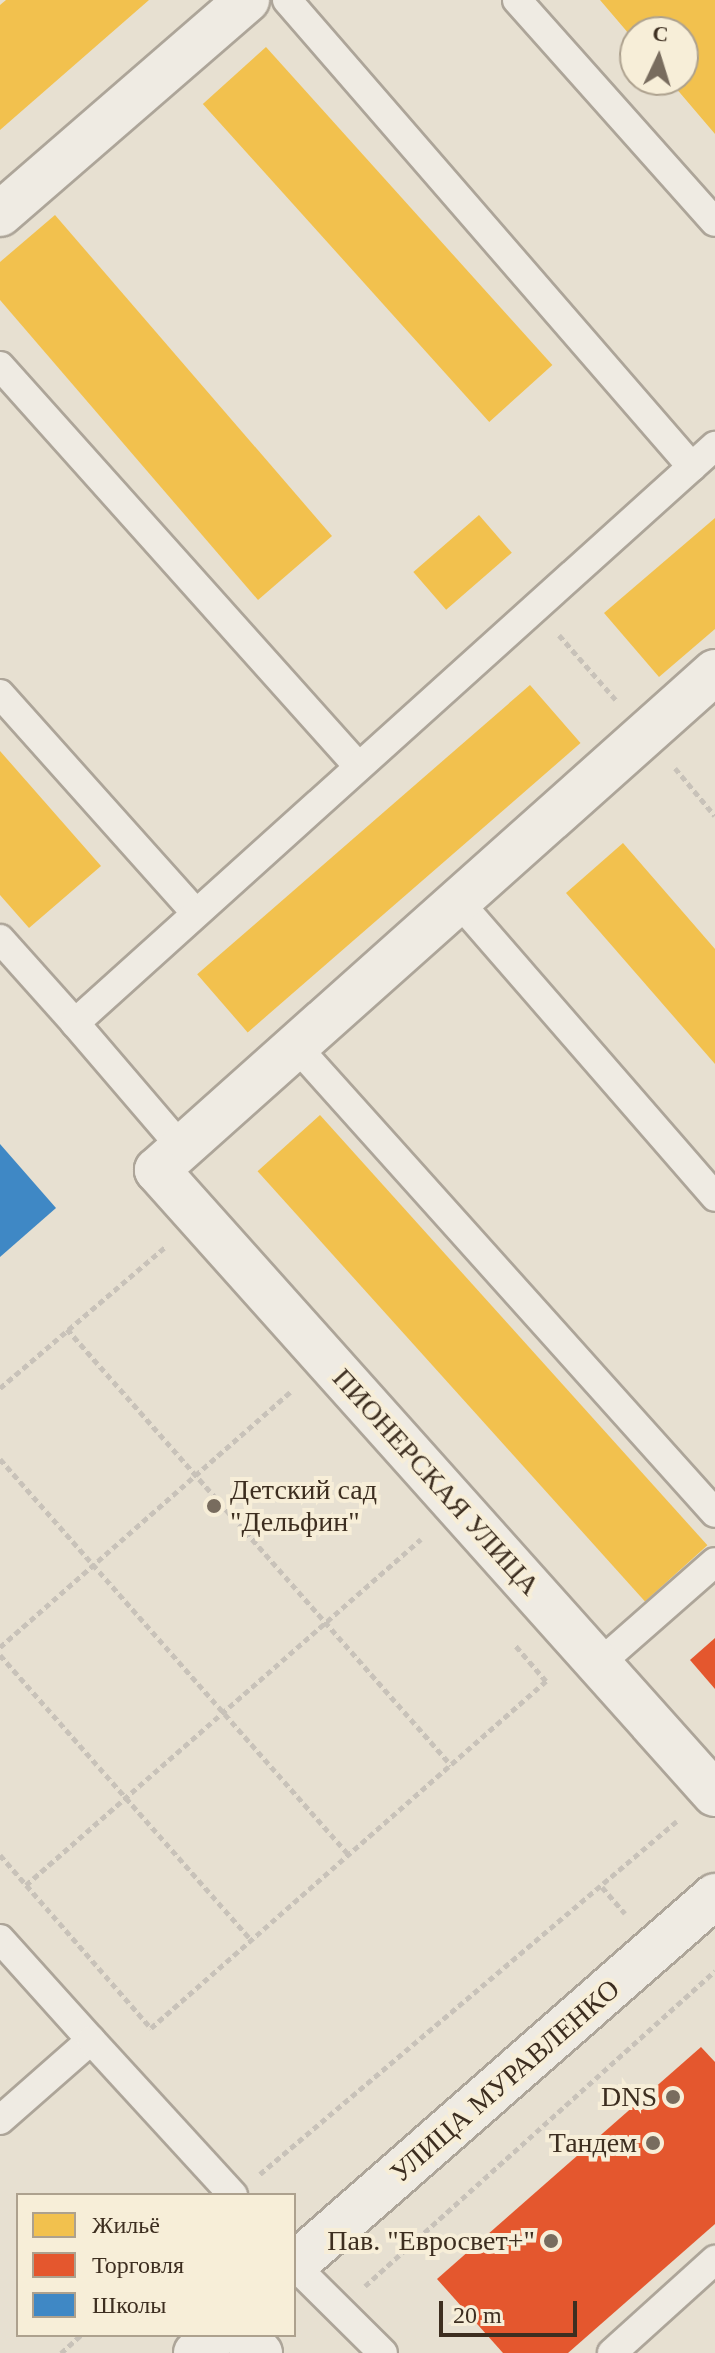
<!DOCTYPE html>
<html>
<head>
<meta charset="utf-8">
<style>
	body { margin:0 }
	#map { position:relative; width:715px; height:2353px; overflow:hidden; background:#e7e0d1; font-family:"Times New Roman",serif }
	div>[style] { position:absolute }
	.homes>* { inset:0; background:#f2c14e; transform-origin:0 0 }
	.shops>* { inset:0; background:#e4572e }
	.schools>* { inset:0; background:#3f88c5 }
	.path>* { height:5px; margin-top:-2.5px; transform-origin:0; background:repeating-linear-gradient(90deg,#c8c2b9 0 6px,transparent 0 10px) }
	.roads { filter:drop-shadow(2px 0 #ada599) drop-shadow(-2px 0 #ada599) drop-shadow(0 2px #ada599) drop-shadow(0 -2px #ada599) }
	.lane>* { height:28px; margin:-14px; padding:0 14px; transform-origin:14px; border-radius:14px; background:#efebe3 }
	.street>* { height:44px; margin:-22px; padding:0 22px; transform-origin:22px; border-radius:22px; background:#efebe3 }
	.secondary>* { height:44px; margin:-22px; padding:0 22px; transform-origin:22px; border-radius:22px; background:#efebe3 }
	.dots>* { width:22px; height:22px; translate:-50% -50%; box-sizing:border-box; border:4px solid #f7eed8; border-radius:50% }
	span { translate:-50% -50%; white-space:nowrap; text-align:center; line-height:1.15; -webkit-text-stroke:8px #f7eed8; paint-order:stroke }
	.street-label { font-size:28px; color:#3d2e20 }
	.poi-label { font-size:28px; color:#3d2e20 }
	.left { translate:0 -50%; text-align:left }
	.right { translate:-100% -50%; text-align:right }
	.legend { position:absolute; left:16px; top:2193px; width:280px; height:144px; box-sizing:border-box; background:#f7eed8; border:2px solid #ada18e; margin:0; padding:10px 14px; list-style:none; font-size:24px; color:#3d2e20 }
	.legend li { display:flex; align-items:center; gap:16px; height:40px }
	.legend b { width:40px; border:2px solid #ada18e }
	.north { position:absolute; left:619px; top:16px; width:80px; height:80px; box-sizing:border-box; background:#f7eed8; border:2px solid #ada18e; border-radius:50%; rotate:4deg; font-size:22px; font-weight:700; line-height:32px; text-align:center; color:#3d2e20 }
	.north::after { content:''; display:block; margin:auto; width:28px; height:36px; background:#786c5e; clip-path:polygon(50% 0,100% 100%,50% 72%,0 100%) }
	.scale { position:absolute; left:439px; top:2301px; width:138px; height:36px; box-sizing:border-box; border:4px solid #3d2e20; border-top:0; padding-left:10px; font-size:24px; line-height:28px; white-space:nowrap; color:#3d2e20; -webkit-text-stroke:6px #f7eed8; paint-order:stroke }
</style>
</head>
<body>
<div id="map">
	<div class="homes">
		<i style="clip-path:polygon(6px 0,149px 0,0 130px,0 5px)"></i>
		<i style="clip-path:polygon(600px 0,715px 0,715px 134px,669px 80px,683px 80px,683px 32px,635px 32px,635px 41px)"></i>
		<i style="left:266px;top:47px;width:428px;height:85px;rotate:48deg"></i>
		<i style="clip-path:polygon(55px 215px,332px 536px,258px 600px,0 300px,0 262px)"></i>
		<i style="left:479px;top:515px;width:50px;height:87px;rotate:49deg"></i>
		<i style="clip-path:polygon(715px 518px,715px 629px,659px 677px,604px 613px)"></i>
		<i style="left:530px;top:685px;width:77px;height:441px;rotate:49deg"></i>
		<i style="clip-path:polygon(0 751px,101px 866px,29px 928px,0 895px)"></i>
		<i style="clip-path:polygon(623px 843px,715px 949px,715px 1064px,566px 893px)"></i>
		<i style="left:320px;top:1115px;width:579px;height:84px;rotate:48deg"></i>
	</div>
	<div class="shops">
		<i style="clip-path:polygon(715px 1638px,715px 1689px,690px 1660px)"></i>
		<i style="clip-path:polygon(701px 2047px,715px 2062px,715px 2224px,568px 2353px,503px 2353px,437px 2279px)"></i>
	</div>
	<div class="schools">
		<i style="clip-path:polygon(0 1144px,56px 1208px,0 1257px)"></i>
	</div>
	<div class="path">
		<i style="left:559px;top:635px;width:86px;rotate:48.8deg"></i>
		<i style="left:675px;top:768px;width:62px;rotate:50.2deg"></i>
		<i style="left:67px;top:1329px;width:581px;rotate:48.63deg"></i>
		<i style="left:0;top:1388px;width:217px;rotate:-40.5deg"></i>
		<i style="left:0;top:1459px;width:526px;rotate:48.62deg"></i>
		<i style="left:0;top:1647px;width:388px;rotate:-41.3deg"></i>
		<i style="left:0;top:1655px;width:380px;rotate:48.6deg"></i>
		<i style="left:0;top:1855px;width:230px;rotate:48.9deg"></i>
		<i style="left:151px;top:2028px;width:526px;rotate:-41.3deg"></i>
		<i style="left:546px;top:1681px;width:48px;rotate:-130.7deg"></i>
		<i style="left:26px;top:1885px;width:525px;rotate:-41.22deg"></i>
		<i style="left:602px;top:1887px;width:35px;rotate:49deg"></i>
		<i style="left:260px;top:2174px;width:546px;rotate:-40.25deg"></i>
		<i style="left:365px;top:2286px;width:471px;rotate:-42deg"></i>
		<i style="left:61px;top:2353px;width:27px;rotate:-42deg"></i>
	</div>
	<div class="roads">
		<div class="lane">
			<i style="left:287px;top:0;width:618px;rotate:49.07deg"></i>
			<i style="left:517px;top:0;width:297px;rotate:48.3deg"></i>
			<i style="left:0;top:366px;width:537px;rotate:48.17deg"></i>
			<i style="left:0;top:694px;width:292px;rotate:48.2deg"></i>
			<i style="left:458px;top:901px;width:392px;rotate:49deg"></i>
			<i style="left:0;top:939px;width:113px;rotate:48.2deg"></i>
			<i style="left:296px;top:1046px;width:627px;rotate:48.1deg"></i>
			<i style="left:194px;top:1137px;width:16px;rotate:137deg"></i>
			<i style="left:182px;top:1148px;width:165px;rotate:-130.6deg"></i>
			<i style="left:75px;top:1023px;width:862px;rotate:-42.04deg"></i>
			<i style="left:599px;top:1664px;width:154px;rotate:-41.3deg"></i>
			<i style="left:0;top:1939px;width:136px;rotate:48deg"></i>
			<i style="left:0;top:2120px;width:121px;rotate:-41.3deg"></i>
			<i style="left:91px;top:2040px;width:210px;rotate:47.5deg"></i>
			<i style="left:294px;top:2265px;width:125px;rotate:44.7deg"></i>
			<i style="left:612px;top:2353px;width:139px;rotate:-42.1deg"></i>
		</div>
		<div class="street">
			<i style="left:0;top:214px;width:327px;rotate:-40.9deg"></i>
			<i style="left:715px;top:672px;width:748px;rotate:138.25deg"></i>
			<i style="left:157px;top:1170px;width:837px;rotate:48.2deg"></i>
			<i style="left:243px;top:2335px;width:25px;rotate:47deg"></i>
		</div>
		<div class="secondary">
			<i style="left:294px;top:2265px;width:560px;rotate:-41.23deg"></i>
			<i style="left:196px;top:2353px;width:27px;rotate:-42deg"></i>
		</div>
	</div>
	<div class="dots">
		<i style="left:214px;top:1506px;background:#786c5e"></i>
		<i style="left:673px;top:2097px;background:#786c5e"></i>
		<i style="left:653px;top:2143px;background:#786c5e"></i>
		<i style="left:551px;top:2241px;background:#786c5e"></i>
	</div>
	<div class="street-label">
		<span style="left:436px;top:1482px;rotate:48deg">ПИОНЕРСКАЯ УЛИЦА</span>
		<span style="left:505px;top:2081px;rotate:-41deg">УЛИЦА МУРАВЛЕНКО</span>
	</div>
	<div class="poi-label">
		<span class="left" style="left:230px;top:1506px">Детский сад<br>"Дельфин"</span>
		<span class="right" style="left:657px;top:2097px">DNS</span>
		<span class="right" style="left:637px;top:2143px">Тандем</span>
		<span class="right" style="left:535px;top:2241px">Пав. "Евросвет+"</span>
	</div>
	<ul class="legend">
	<li><b style="height:22px;background:#f2c14e"></b>Жильё</li>
	<li><b style="height:22px;background:#e4572e"></b>Торговля</li>
	<li><b style="height:22px;background:#3f88c5"></b>Школы</li>
	</ul>
	<div class="north">С</div>
	<div class="scale">20 m</div>
</div>
</body>
</html>
